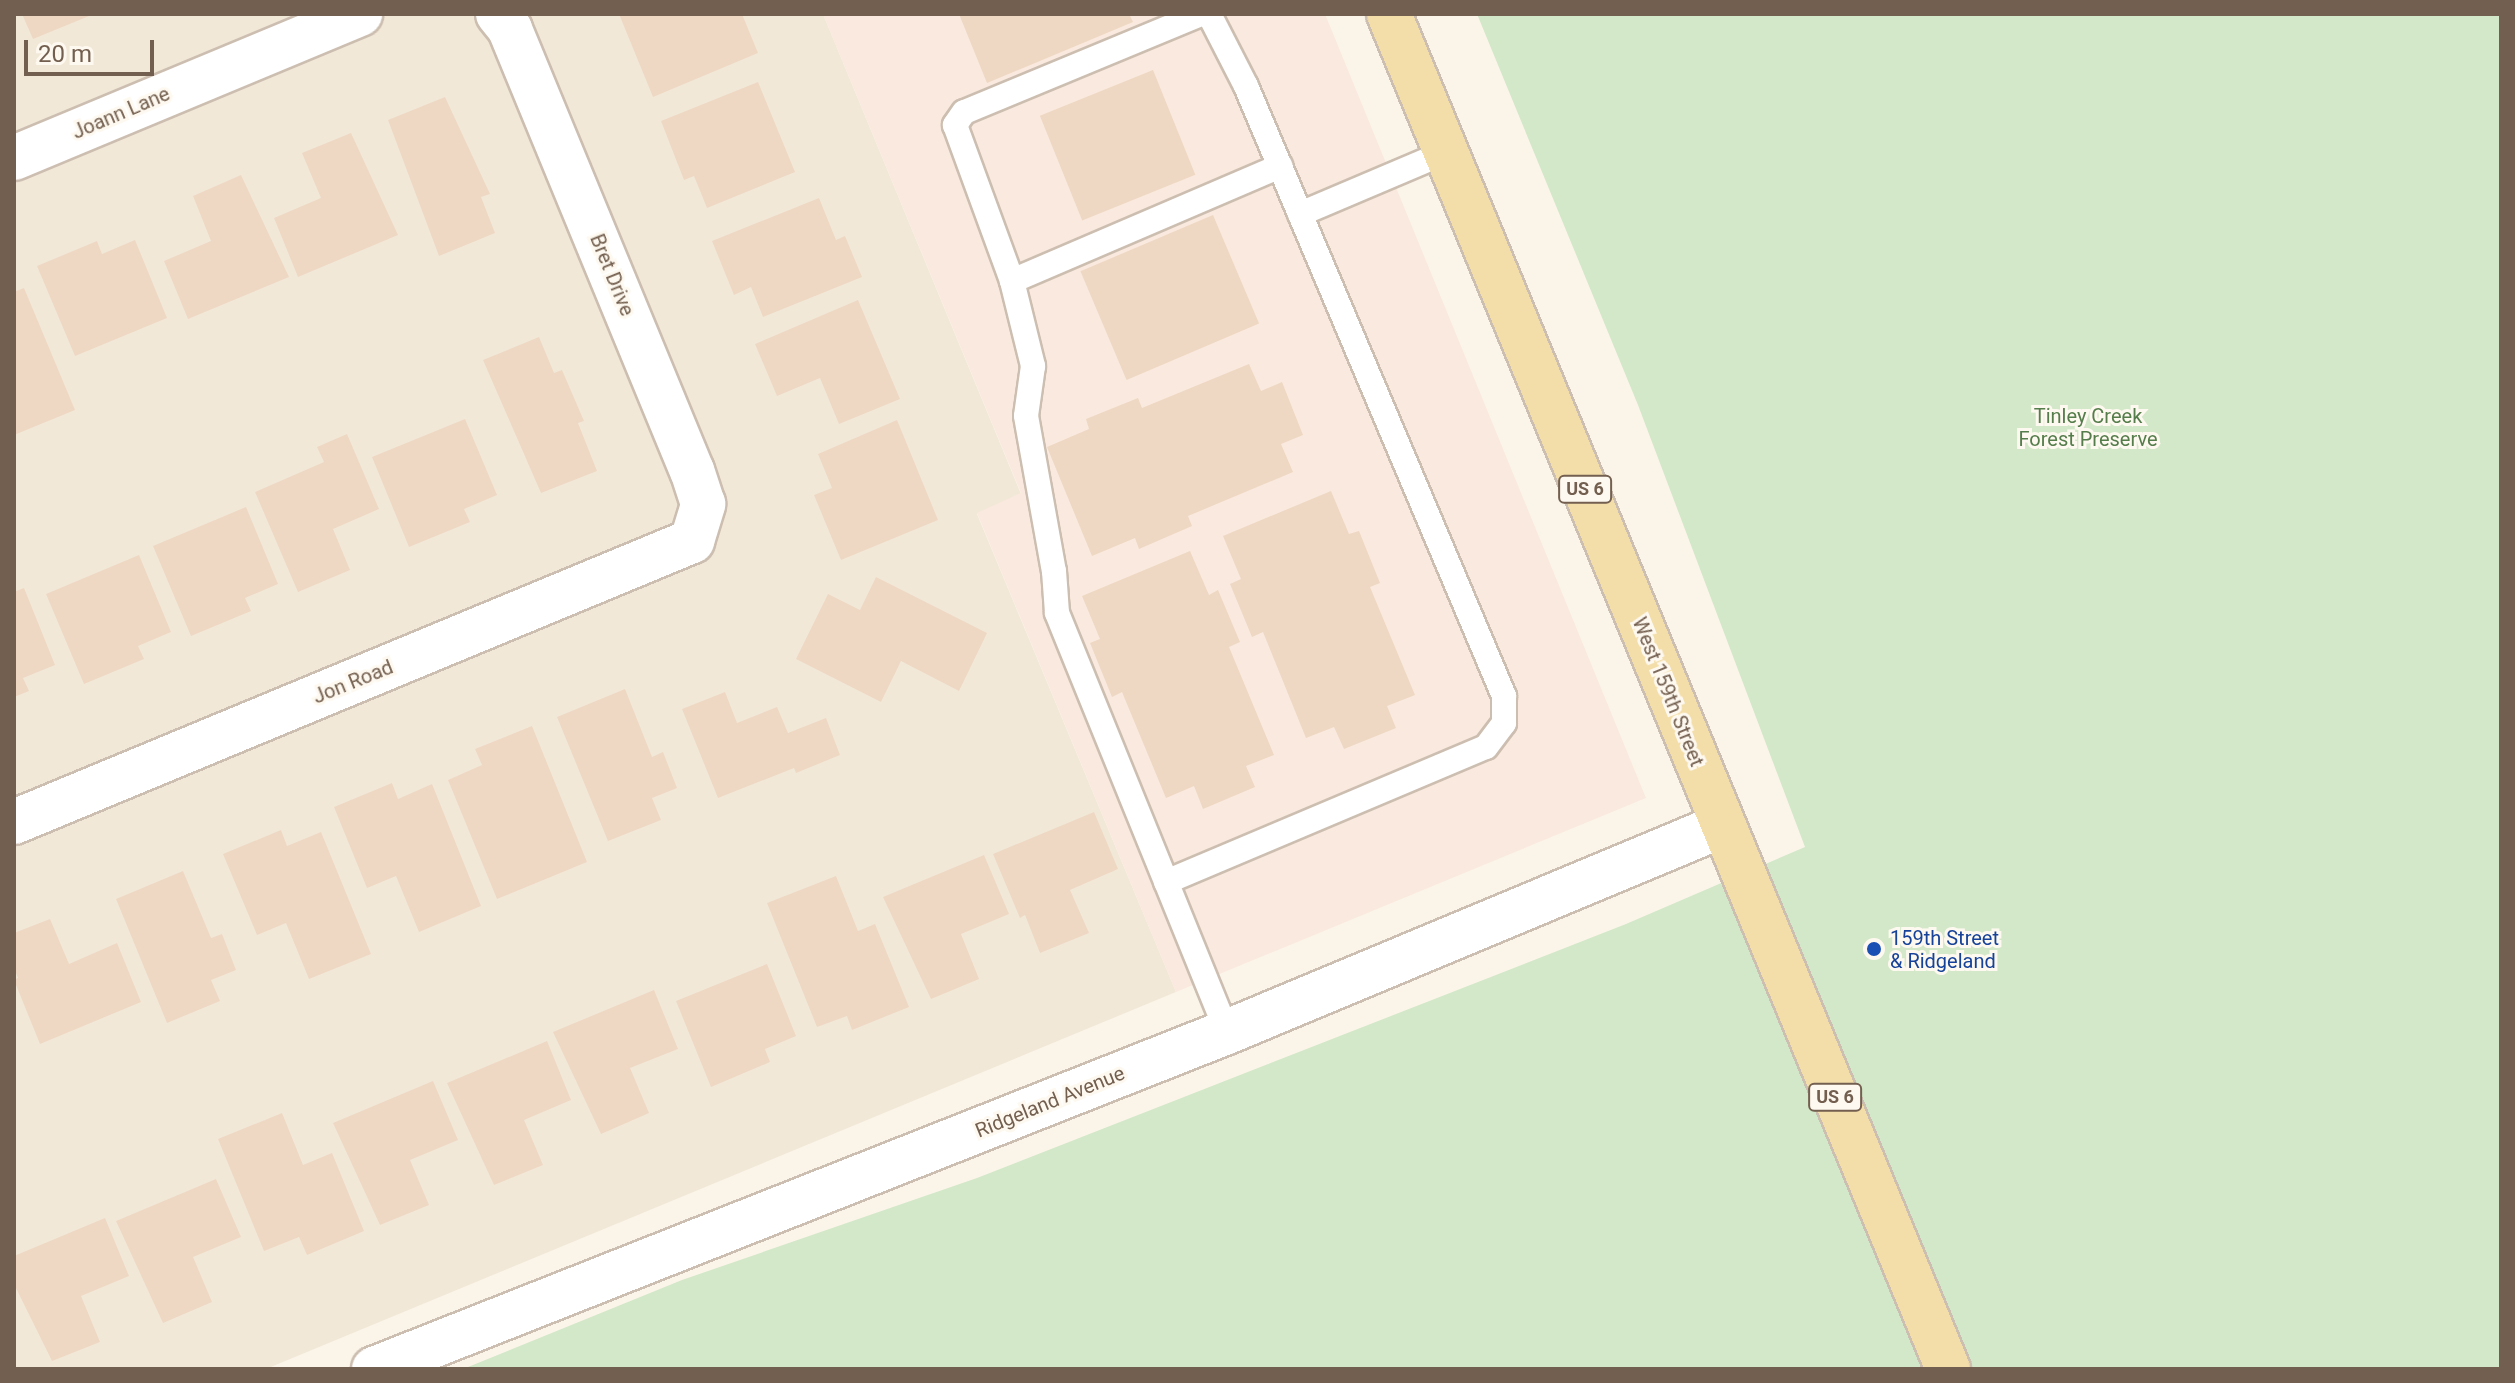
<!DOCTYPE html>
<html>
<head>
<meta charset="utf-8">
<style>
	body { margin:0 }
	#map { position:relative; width:2515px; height:1383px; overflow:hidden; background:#fbf5e9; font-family:Roboto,sans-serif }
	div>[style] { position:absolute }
	.residential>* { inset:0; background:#f2e8d8 }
	.commercial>* { inset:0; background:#fae9de }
	.green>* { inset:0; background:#d3e8c8 }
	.building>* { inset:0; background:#eed8c3; transform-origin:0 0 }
	.roads { filter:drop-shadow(2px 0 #ccbeb0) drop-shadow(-2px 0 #ccbeb0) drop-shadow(0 2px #ccbeb0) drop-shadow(0 -2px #ccbeb0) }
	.lane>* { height:24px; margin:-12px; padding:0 12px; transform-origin:12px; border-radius:12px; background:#fff }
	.street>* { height:44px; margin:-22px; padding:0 22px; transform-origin:22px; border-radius:22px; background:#fff }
	.secondary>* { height:44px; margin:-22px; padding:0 22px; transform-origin:22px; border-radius:22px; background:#fff }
	.primary>* { height:44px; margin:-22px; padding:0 22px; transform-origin:22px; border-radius:22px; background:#f3dda8 }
	.dots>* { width:22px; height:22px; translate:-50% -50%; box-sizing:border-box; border:4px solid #fef9f0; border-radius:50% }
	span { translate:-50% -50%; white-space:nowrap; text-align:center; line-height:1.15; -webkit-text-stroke:6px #fef9f0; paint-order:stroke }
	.shield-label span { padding:2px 6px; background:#fef9f0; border:2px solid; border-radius:6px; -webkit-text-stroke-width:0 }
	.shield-label { font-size:18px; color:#735f4f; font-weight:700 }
	.street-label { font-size:20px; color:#735f4f }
	.park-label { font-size:20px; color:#557d4b }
	.transit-label { font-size:20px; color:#164399 }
	.left { translate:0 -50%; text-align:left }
	.frame { position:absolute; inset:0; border:16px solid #735f4f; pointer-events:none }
	.scale { position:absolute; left:24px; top:40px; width:130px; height:36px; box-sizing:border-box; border:4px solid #735f4f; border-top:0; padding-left:10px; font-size:24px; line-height:28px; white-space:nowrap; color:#735f4f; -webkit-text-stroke:6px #fef9f0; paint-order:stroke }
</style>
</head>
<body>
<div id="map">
	<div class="residential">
		<i style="clip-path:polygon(14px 14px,823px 14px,1021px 494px,977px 514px,1176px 992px,266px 1369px,14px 1369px)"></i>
	</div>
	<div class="commercial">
		<i style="clip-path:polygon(823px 14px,1325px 14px,1646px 798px,1176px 992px,977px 513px,1021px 493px)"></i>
	</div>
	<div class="green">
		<i style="clip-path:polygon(1477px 14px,2501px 14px,2501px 1369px,463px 1369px,682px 1280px,977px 1178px,1626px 924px,1805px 847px,1638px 405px)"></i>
	</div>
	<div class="building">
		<i style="clip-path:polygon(22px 14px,94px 14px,33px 39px)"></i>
		<i style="clip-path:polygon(619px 14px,742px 14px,758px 53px,653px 97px)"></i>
		<i style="clip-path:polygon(959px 14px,1129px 14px,1133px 22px,987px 83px)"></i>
		<i style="left:1153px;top:70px;width:113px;height:122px;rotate:68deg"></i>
		<i style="clip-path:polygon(758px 82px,795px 172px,707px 208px,694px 176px,684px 180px,661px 121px)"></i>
		<i style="clip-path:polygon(445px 97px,490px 194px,481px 197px,495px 233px,439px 256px,388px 120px)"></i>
		<i style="clip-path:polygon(351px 133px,398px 235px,298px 277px,274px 218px,321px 198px,302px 153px)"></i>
		<i style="clip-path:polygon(241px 175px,289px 277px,188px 319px,164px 261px,211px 241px,193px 196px)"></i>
		<i style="clip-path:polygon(819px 198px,836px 240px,845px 236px,862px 277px,763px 317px,751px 287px,734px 295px,712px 241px)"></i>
		<i style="left:1213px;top:215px;width:118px;height:144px;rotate:67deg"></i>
		<i style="clip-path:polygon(135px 240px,167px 318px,75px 356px,37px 266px,97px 241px,102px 254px)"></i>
		<i style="clip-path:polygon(24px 288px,75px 410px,14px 435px,14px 292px)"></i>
		<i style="clip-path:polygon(858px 300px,900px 399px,839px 424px,820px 378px,777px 396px,755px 344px)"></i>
		<i style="clip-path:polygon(539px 337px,554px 373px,562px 370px,584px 421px,578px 423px,597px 471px,541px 493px,483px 360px)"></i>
		<i style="clip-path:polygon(1249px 364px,1261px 391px,1282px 382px,1303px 435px,1281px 444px,1293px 472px,1188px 516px,1192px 526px,1139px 549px,1135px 538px,1092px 556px,1047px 447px,1089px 429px,1086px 419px,1138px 398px,1142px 408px)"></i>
		<i style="clip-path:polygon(465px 419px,497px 495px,464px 509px,470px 522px,409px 547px,372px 457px)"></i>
		<i style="clip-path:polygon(897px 420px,938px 520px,841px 560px,814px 495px,832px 488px,818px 454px)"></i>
		<i style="clip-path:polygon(347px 434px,379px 509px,333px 529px,350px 570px,298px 592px,255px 492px,324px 462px,317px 447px)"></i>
		<i style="clip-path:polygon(1331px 491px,1349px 534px,1359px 531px,1380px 583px,1370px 587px,1415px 695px,1387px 706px,1396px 728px,1344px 749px,1334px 727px,1306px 738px,1263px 632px,1252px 637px,1230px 584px,1241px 579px,1223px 536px)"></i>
		<i style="clip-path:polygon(246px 507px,278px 584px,245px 598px,251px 611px,191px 636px,153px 546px)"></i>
		<i style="clip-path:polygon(1190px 551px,1209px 595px,1218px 590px,1240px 642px,1229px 647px,1274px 755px,1246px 766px,1255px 787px,1203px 809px,1194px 786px,1166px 798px,1122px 692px,1112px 697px,1090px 643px,1100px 639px,1082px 596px)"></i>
		<i style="clip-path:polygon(139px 555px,171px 632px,138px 646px,144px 659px,84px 684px,46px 594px)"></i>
		<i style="clip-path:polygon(876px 577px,987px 633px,959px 691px,901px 661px,881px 702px,796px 659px,828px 594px,860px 610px)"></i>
		<i style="clip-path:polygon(24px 588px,55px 665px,23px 678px,29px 691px,14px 697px,14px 592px)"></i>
		<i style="clip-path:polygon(625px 689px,652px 757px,663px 752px,677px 788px,652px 798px,661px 820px,608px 841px,557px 717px)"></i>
		<i style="clip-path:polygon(725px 692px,737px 723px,777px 707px,788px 733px,826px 718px,840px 755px,796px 773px,794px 768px,718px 798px,682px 709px)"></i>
		<i style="clip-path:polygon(532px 726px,587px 862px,497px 899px,448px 780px,482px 765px,475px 749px)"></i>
		<i style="clip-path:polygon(392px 783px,398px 799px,432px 784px,481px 906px,419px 932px,396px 876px,367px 888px,334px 807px)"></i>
		<i style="clip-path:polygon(1094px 812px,1118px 869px,1070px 890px,1089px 933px,1040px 953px,1025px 915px,1020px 918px,993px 854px)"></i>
		<i style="clip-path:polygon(281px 830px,287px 846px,321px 832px,371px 954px,309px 979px,286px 923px,257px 935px,223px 854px)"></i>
		<i style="clip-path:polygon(984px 855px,1009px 914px,961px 934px,979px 979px,931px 999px,883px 897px)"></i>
		<i style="clip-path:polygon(183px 871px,211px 938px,222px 934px,236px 970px,211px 980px,220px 1001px,167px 1023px,116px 899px)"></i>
		<i style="clip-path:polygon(836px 876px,858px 931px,875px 924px,909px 1007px,852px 1030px,847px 1016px,817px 1027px,767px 903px)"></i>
		<i style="clip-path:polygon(50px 919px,69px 964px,117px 943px,141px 1002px,40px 1044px,14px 980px,18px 978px,14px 968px,14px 933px)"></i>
		<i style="clip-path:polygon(767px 964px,796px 1036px,765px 1049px,770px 1062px,711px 1087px,676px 1001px)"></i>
		<i style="clip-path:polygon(654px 990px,678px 1049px,630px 1068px,649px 1113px,601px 1134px,553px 1032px)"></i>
		<i style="clip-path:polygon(547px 1041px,571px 1100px,524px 1120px,543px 1165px,494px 1185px,447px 1083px)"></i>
		<i style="clip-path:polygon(433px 1081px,458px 1140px,410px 1160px,429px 1205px,380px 1225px,333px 1123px)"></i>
		<i style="clip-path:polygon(282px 1113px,303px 1165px,332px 1153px,364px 1231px,307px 1255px,299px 1237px,264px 1251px,218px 1139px)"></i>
		<i style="clip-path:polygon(216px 1179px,241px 1237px,193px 1257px,212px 1302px,163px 1323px,116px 1221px)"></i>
		<i style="clip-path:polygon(105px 1218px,129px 1276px,81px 1296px,100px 1342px,52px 1361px,14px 1284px,14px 1256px)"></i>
	</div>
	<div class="roads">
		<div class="lane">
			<i style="left:1201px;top:14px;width:256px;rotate:157.5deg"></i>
			<i style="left:964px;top:112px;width:16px;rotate:125deg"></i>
			<i style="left:955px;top:125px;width:166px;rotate:69.9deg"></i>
			<i style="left:1012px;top:281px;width:88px;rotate:76.1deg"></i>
			<i style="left:1033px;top:366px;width:50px;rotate:98deg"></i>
			<i style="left:1026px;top:416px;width:158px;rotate:79.8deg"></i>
			<i style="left:1054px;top:571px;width:42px;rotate:85.9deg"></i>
			<i style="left:1057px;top:613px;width:452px;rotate:67.9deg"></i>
			<i style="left:1300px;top:214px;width:159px;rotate:-23deg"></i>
			<i style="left:1012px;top:281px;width:292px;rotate:-23.2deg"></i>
			<i style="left:1166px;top:882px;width:347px;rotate:-22.9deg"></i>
			<i style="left:1486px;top:747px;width:30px;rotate:-53deg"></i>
			<i style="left:1504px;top:723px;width:27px;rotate:-90deg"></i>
			<i style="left:1504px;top:696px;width:662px;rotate:-112.93deg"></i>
			<i style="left:1246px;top:86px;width:81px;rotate:-117.2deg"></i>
		</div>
		<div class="street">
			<i style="left:14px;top:158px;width:375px;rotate:-22.6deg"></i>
			<i style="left:14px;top:822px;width:734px;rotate:-22.51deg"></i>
			<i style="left:692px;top:541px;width:39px;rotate:-73deg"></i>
			<i style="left:703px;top:504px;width:35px;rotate:-108deg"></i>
			<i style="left:692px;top:471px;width:478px;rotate:-112.4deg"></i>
			<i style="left:510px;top:29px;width:19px;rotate:-129deg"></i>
		</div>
		<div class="secondary">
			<i style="left:374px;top:1369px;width:917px;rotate:-21.56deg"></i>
			<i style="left:1227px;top:1032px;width:537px;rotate:-22.65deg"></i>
		</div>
		<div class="primary">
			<i style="left:1389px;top:14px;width:1466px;rotate:67.58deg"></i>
		</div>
	</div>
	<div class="dots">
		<i style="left:1874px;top:949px;background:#1a4fb4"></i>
	</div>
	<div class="shield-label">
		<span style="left:1585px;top:489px">US 6</span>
		<span style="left:1835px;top:1097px">US 6</span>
	</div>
	<div class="street-label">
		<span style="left:121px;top:113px;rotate:-23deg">Joann Lane</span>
		<span style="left:612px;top:275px;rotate:68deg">Bret Drive</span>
		<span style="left:353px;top:682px;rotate:-22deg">Jon Road</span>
		<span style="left:1668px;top:692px;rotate:68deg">West 159th Street</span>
		<span style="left:1050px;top:1102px;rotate:-22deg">Ridgeland Avenue</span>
	</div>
	<div class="park-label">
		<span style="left:2088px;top:428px">Tinley Creek<br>Forest Preserve</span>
	</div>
	<div class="transit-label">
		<span class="left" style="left:1890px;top:950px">159th Street<br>&amp; Ridgeland</span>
	</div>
	<div class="frame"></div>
	<div class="scale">20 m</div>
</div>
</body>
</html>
